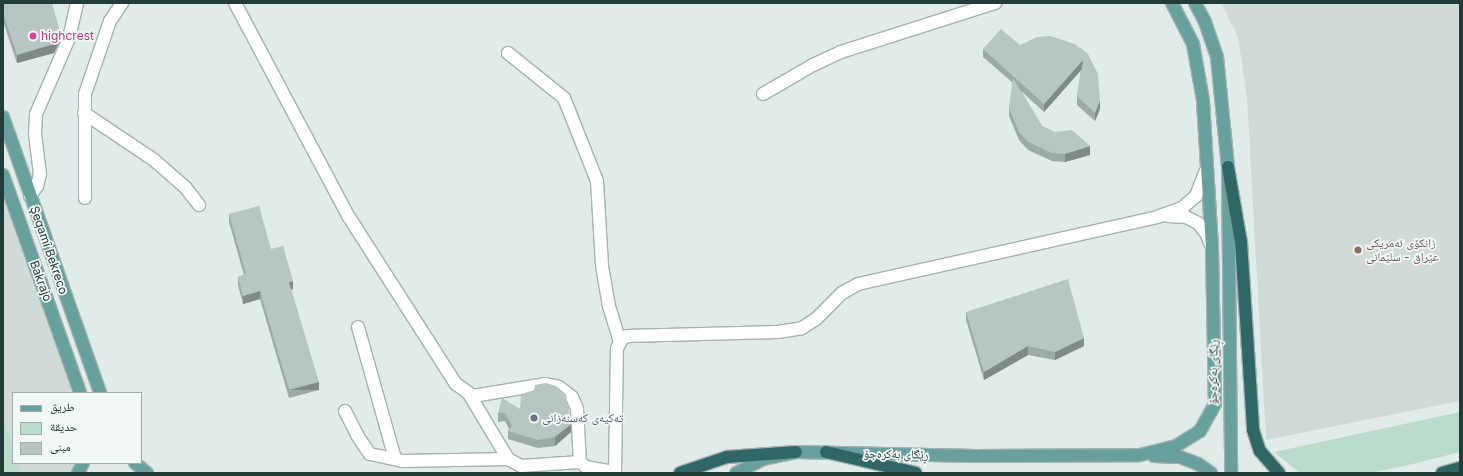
<!DOCTYPE html>
<html>
<head>
<meta charset="utf-8">
<style>
	body { margin:0 }
	#map { position:relative; width:1463px; height:476px; overflow:hidden; background:#e1ebe9; font-family:Inter,"Noto Naskh Arabic",sans-serif }
	div>[style] { position:absolute }
	.built>* { inset:0; background:#d0dbd8 }
	.green>* { inset:0; background:#bbdcca }
	.roads { filter:drop-shadow(1px 0 #a4b3b1) drop-shadow(-1px 0 #a4b3b1) drop-shadow(0 1px #a4b3b1) drop-shadow(0 -1px #a4b3b1) }
	.minor>* { height:12px; margin:-6px; padding:0 6px; transform-origin:6px; border-radius:6px; background:#fff }
	.major>* { height:12px; margin:-6px; padding:0 6px; transform-origin:6px; border-radius:6px; background:#67a09c }
	.highway>* { height:12px; margin:-6px; padding:0 6px; transform-origin:6px; border-radius:6px; background:#2f6767 }
	.wall>* { inset:0; background:#9daaa8 }
	.shaded-wall>* { inset:0; background:#808b88; transform-origin:0 0 }
	.building>* { inset:0; background:#b7c6c3 }
	.dots>* { width:11px; height:11px; translate:-50% -50%; box-sizing:border-box; border:2px solid #f2f8f6; border-radius:50% }
	span { translate:-50% -50%; white-space:nowrap; text-align:center; line-height:1.15; -webkit-text-stroke:3.5px #f2f8f6; paint-order:stroke }
	.hotel-label { font-size:12px; color:#b23c85 }
	.left { translate:0 -50%; text-align:left }
	.education-label { font-size:12px; color:#785e54 }
	.street-label { font-size:12px; color:#223c3a }
	.worship-label { font-size:12px; color:#5b616d }
	.frame { position:absolute; inset:0; border:4px solid #223c3a; pointer-events:none }
	.legend { position:absolute; left:12px; top:392px; width:130px; height:72px; box-sizing:border-box; background:#f2f8f6; border:1px solid #9fadab; margin:0; padding:5px 7px; list-style:none; font-size:12px; color:#223c3a }
	.legend li { display:flex; align-items:center; gap:8px; height:20px }
	.legend b { width:20px; border:1px solid #9fadab }
</style>
</head>
<body>
<div id="map">
	<div class="built">
		<i style="clip-path:polygon(1221px 3px,1460px 3px,1460px 401px,1266px 440px,1247px 98px,1238px 37px)"></i>
		<i style="clip-path:polygon(3px 177px,80px 393px,13px 393px,13px 463px,81px 463px,76px 473px,3px 473px)"></i>
	</div>
	<div class="green">
		<i style="clip-path:polygon(1460px 412px,1460px 452px,1417px 463px,1371px 473px,1300px 473px,1274px 452px)"></i>
		<i style="clip-path:polygon(3px 418px,13px 449px,13px 463px,18px 463px,21px 473px,3px 473px)"></i>
	</div>
	<div class="roads">
		<div class="minor">
			<i style="left:235px;top:3px;width:242px;rotate:62deg"></i>
			<i style="left:349px;top:217px;width:198px;rotate:57.4deg"></i>
			<i style="left:456px;top:384px;width:21px;rotate:35deg"></i>
			<i style="left:473px;top:396px;width:74px;rotate:-9.3deg"></i>
			<i style="left:546px;top:384px;width:13px;rotate:13deg"></i>
			<i style="left:559px;top:387px;width:16px;rotate:38deg"></i>
			<i style="left:572px;top:397px;width:13px;rotate:67deg"></i>
			<i style="left:577px;top:409px;width:53px;rotate:86.8deg"></i>
			<i style="left:580px;top:462px;width:8px;rotate:40deg"></i>
			<i style="left:586px;top:467px;width:29px;rotate:10deg"></i>
			<i style="left:508px;top:53px;width:72px;rotate:38.8deg"></i>
			<i style="left:564px;top:98px;width:89px;rotate:68.3deg"></i>
			<i style="left:597px;top:181px;width:85px;rotate:86.6deg"></i>
			<i style="left:602px;top:266px;width:41px;rotate:80.1deg"></i>
			<i style="left:609px;top:306px;width:38px;rotate:73deg"></i>
			<i style="left:763px;top:94px;width:58px;rotate:-30.1deg"></i>
			<i style="left:813px;top:65px;width:31px;rotate:-25deg"></i>
			<i style="left:841px;top:52px;width:162px;rotate:-17.7deg"></i>
			<i style="left:84px;top:113px;width:84px;rotate:33.9deg"></i>
			<i style="left:154px;top:160px;width:41px;rotate:41.1deg"></i>
			<i style="left:185px;top:187px;width:23px;rotate:52deg"></i>
			<i style="left:30px;top:196px;width:12px;rotate:-55deg"></i>
			<i style="left:37px;top:186px;width:12px;rotate:-76deg"></i>
			<i style="left:40px;top:174px;width:40px;rotate:-97.1deg"></i>
			<i style="left:35px;top:134px;width:20px;rotate:-87deg"></i>
			<i style="left:36px;top:114px;width:83px;rotate:-66.5deg"></i>
			<i style="left:69px;top:38px;width:36px;rotate:-77deg"></i>
			<i style="left:85px;top:198px;width:104px;rotate:-90deg"></i>
			<i style="left:85px;top:94px;width:77px;rotate:-71.1deg"></i>
			<i style="left:110px;top:21px;width:22px;rotate:-56deg"></i>
			<i style="left:1168px;top:216px;width:18px;rotate:3deg"></i>
			<i style="left:1186px;top:217px;width:13px;rotate:27deg"></i>
			<i style="left:1198px;top:223px;width:13px;rotate:51deg"></i>
			<i style="left:1206px;top:233px;width:13px;rotate:67deg"></i>
			<i style="left:358px;top:327px;width:137px;rotate:74.3deg"></i>
			<i style="left:469px;top:394px;width:76px;rotate:59deg"></i>
			<i style="left:508px;top:459px;width:15px;rotate:28deg"></i>
			<i style="left:521px;top:466px;width:59px;rotate:-3.9deg"></i>
			<i style="left:345px;top:411px;width:27px;rotate:63deg"></i>
			<i style="left:357px;top:435px;width:23px;rotate:56deg"></i>
			<i style="left:370px;top:454px;width:34px;rotate:12deg"></i>
			<i style="left:403px;top:461px;width:105px;rotate:-1.1deg"></i>
			<i style="left:615px;top:473px;width:124px;rotate:-89.1deg"></i>
			<i style="left:617px;top:349px;width:10px;rotate:-66deg"></i>
			<i style="left:621px;top:340px;width:7px;rotate:-34deg"></i>
			<i style="left:627px;top:336px;width:151px;rotate:-1.5deg"></i>
			<i style="left:778px;top:332px;width:24px;rotate:-9deg"></i>
			<i style="left:802px;top:328px;width:17px;rotate:-33deg"></i>
			<i style="left:816px;top:319px;width:37px;rotate:-45deg"></i>
			<i style="left:842px;top:293px;width:18px;rotate:-29deg"></i>
			<i style="left:858px;top:284px;width:306px;rotate:-12.6deg"></i>
			<i style="left:1157px;top:217px;width:27px;rotate:-20deg"></i>
			<i style="left:1182px;top:208px;width:18px;rotate:-41deg"></i>
			<i style="left:1196px;top:196px;width:26px;rotate:-69deg"></i>
		</div>
		<div class="major">
			<i style="left:1195px;top:3px;width:21px;rotate:62deg"></i>
			<i style="left:1205px;top:22px;width:37px;rotate:71deg"></i>
			<i style="left:1217px;top:57px;width:111px;rotate:84.3deg"></i>
			<i style="left:1228px;top:167px;width:306px;rotate:89.4deg"></i>
			<i style="left:3px;top:117px;width:293px;rotate:70.6deg"></i>
			<i style="left:3px;top:175px;width:231px;rotate:70.5deg"></i>
			<i style="left:1154px;top:456px;width:26px;rotate:2deg"></i>
			<i style="left:1180px;top:457px;width:19px;rotate:21deg"></i>
			<i style="left:1198px;top:464px;width:16px;rotate:35deg"></i>
			<i style="left:135px;top:463px;width:16px;rotate:40deg"></i>
			<i style="left:78px;top:473px;width:11px;rotate:-63deg"></i>
			<i style="left:736px;top:473px;width:31px;rotate:-27deg"></i>
			<i style="left:764px;top:459px;width:33px;rotate:-12deg"></i>
			<i style="left:796px;top:452px;width:179px;rotate:1.3deg"></i>
			<i style="left:975px;top:456px;width:165px;rotate:-0.3deg"></i>
			<i style="left:1140px;top:455px;width:37px;rotate:-14deg"></i>
			<i style="left:1176px;top:446px;width:28px;rotate:-32deg"></i>
			<i style="left:1200px;top:431px;width:31px;rotate:-61deg"></i>
			<i style="left:1215px;top:404px;width:156px;rotate:-91.1deg"></i>
			<i style="left:1212px;top:248px;width:148px;rotate:-93.5deg"></i>
			<i style="left:1203px;top:100px;width:57px;rotate:-100.1deg"></i>
			<i style="left:1193px;top:44px;width:46px;rotate:-117.1deg"></i>
		</div>
		<div class="highway">
			<i style="left:1228px;top:167px;width:76px;rotate:80.2deg"></i>
			<i style="left:1241px;top:242px;width:188px;rotate:86.3deg"></i>
			<i style="left:1253px;top:430px;width:22px;rotate:72deg"></i>
			<i style="left:1260px;top:451px;width:29px;rotate:49deg"></i>
			<i style="left:826px;top:452px;width:92px;rotate:13.1deg"></i>
			<i style="left:680px;top:473px;width:50px;rotate:-18.8deg"></i>
			<i style="left:727px;top:457px;width:69px;rotate:-4.1deg"></i>
			<i style="left:1442px;top:473px;width:19px;rotate:-16deg"></i>
		</div>
	</div>
	<div class="wall">
		<i style="clip-path:polygon(3px 3px,60px 40px,54px 53px,17px 63px,3px 21px)"></i>
		<i style="clip-path:polygon(1075px 44px,1100px 109px,1095px 121px,1077px 105px,1077px 96px,1081px 70px,1044px 112px,1021px 91px,1042px 126px,1090px 155px,1065px 162px,1052px 161px,1028px 150px,1019px 140px,1009px 116px,1009px 108px,1013px 83px,983px 57px,983px 49px,1020px 45px)"></i>
		<i style="clip-path:polygon(229px 214px,271px 249px,293px 289px,291px 290px,319px 390px,289px 398px,260px 299px,243px 304px,238px 285px,238px 277px,244px 275px,229px 222px)"></i>
		<i style="clip-path:polygon(966px 312px,1084px 346px,1055px 360px,1028px 355px,984px 380px,966px 320px)"></i>
		<i style="clip-path:polygon(534px 390px,571px 432px,555px 446px,538px 448px,508px 439px,508px 431px,509px 429px,505px 421px,498px 422px,498px 413px,520px 409px)"></i>
	</div>
	<div class="shaded-wall">
		<i style="clip-path:polygon(60px 32px,60px 40px,54px 53px,17px 63px,17px 55px)"></i>
		<i style="clip-path:polygon(1083px 60px,1083px 68px,1044px 112px,1044px 104px)"></i>
		<i style="clip-path:polygon(1100px 100px,1100px 109px,1095px 121px,1095px 113px)"></i>
		<i style="clip-path:polygon(1090px 146px,1090px 155px,1065px 162px,1065px 154px)"></i>
		<i style="clip-path:polygon(293px 281px,293px 289px,289px 290px,289px 282px)"></i>
		<i style="clip-path:polygon(260px 291px,260px 299px,243px 304px,243px 296px)"></i>
		<i style="clip-path:polygon(1084px 338px,1084px 346px,1055px 360px,1055px 352px)"></i>
		<i style="clip-path:polygon(1028px 346px,1028px 355px,984px 380px,984px 372px)"></i>
		<i style="left:319px;top:382px;width:8px;height:31px;rotate:90deg"></i>
		<i style="clip-path:polygon(571px 424px,571px 432px,555px 446px,555px 437px)"></i>
	</div>
	<div class="building">
		<i style="clip-path:polygon(3px 3px,52px 3px,60px 32px,54px 44px,17px 55px,3px 13px)"></i>
		<i style="clip-path:polygon(1001px 29px,1020px 45px,1037px 37px,1050px 36px,1075px 44px,1088px 54px,1098px 74px,1100px 100px,1095px 113px,1077px 96px,1083px 60px,1044px 104px,983px 49px)"></i>
		<i style="clip-path:polygon(1013px 78px,1042px 126px,1055px 132px,1072px 130px,1090px 146px,1065px 154px,1052px 153px,1028px 142px,1019px 132px,1009px 108px)"></i>
		<i style="clip-path:polygon(259px 206px,271px 249px,283px 246px,293px 281px,289px 282px,319px 382px,289px 390px,260px 291px,243px 296px,238px 277px,246px 274px,229px 214px)"></i>
		<i style="clip-path:polygon(1068px 279px,1084px 338px,1055px 352px,1028px 346px,984px 372px,966px 312px)"></i>
		<i style="clip-path:polygon(546px 383px,556px 386px,566px 394px,571px 424px,555px 437px,538px 440px,508px 431px,512px 426px,505px 413px,498px 413px,502px 398px,520px 409px,521px 394px,534px 390px,535px 385px)"></i>
	</div>
	<div class="dots">
		<i style="left:33px;top:36px;background:#d1479c"></i>
		<i style="left:1358px;top:250px;background:#8d6e63"></i>
		<i style="left:534px;top:418px;background:#6b7280"></i>
	</div>
	<div class="hotel-label">
		<span class="left" style="left:41px;top:36px">highcrest</span>
	</div>
	<div class="education-label">
		<span class="left" style="left:1366px;top:250px">زانکۆی ئەمریکی<br>عێراق - سلێمانی</span>
	</div>
	<div class="street-label">
		<span style="left:49px;top:250px;rotate:71deg">Şeqamî Bekreco</span>
		<span style="left:41px;top:281px;rotate:70deg">Bakrajo</span>
		<span style="left:1213px;top:372px;rotate:-89deg">ڕێگای بەکرەجۆ</span>
		<span style="left:896px;top:454px;rotate:1deg">ڕێگای بەکرەجۆ</span>
	</div>
	<div class="worship-label">
		<span class="left" style="left:542px;top:418px">تەکیەی کەسنەزانی</span>
	</div>
	<div class="frame"></div>
	<ul class="legend">
	<li><b style="height:5px;background:#67a09c"></b>طريق</li>
	<li><b style="height:11px;background:#bbdcca"></b>حديقة</li>
	<li><b style="height:11px;background:#b7c6c3"></b>مبنى</li>
	</ul>
</div>
</body>
</html>
